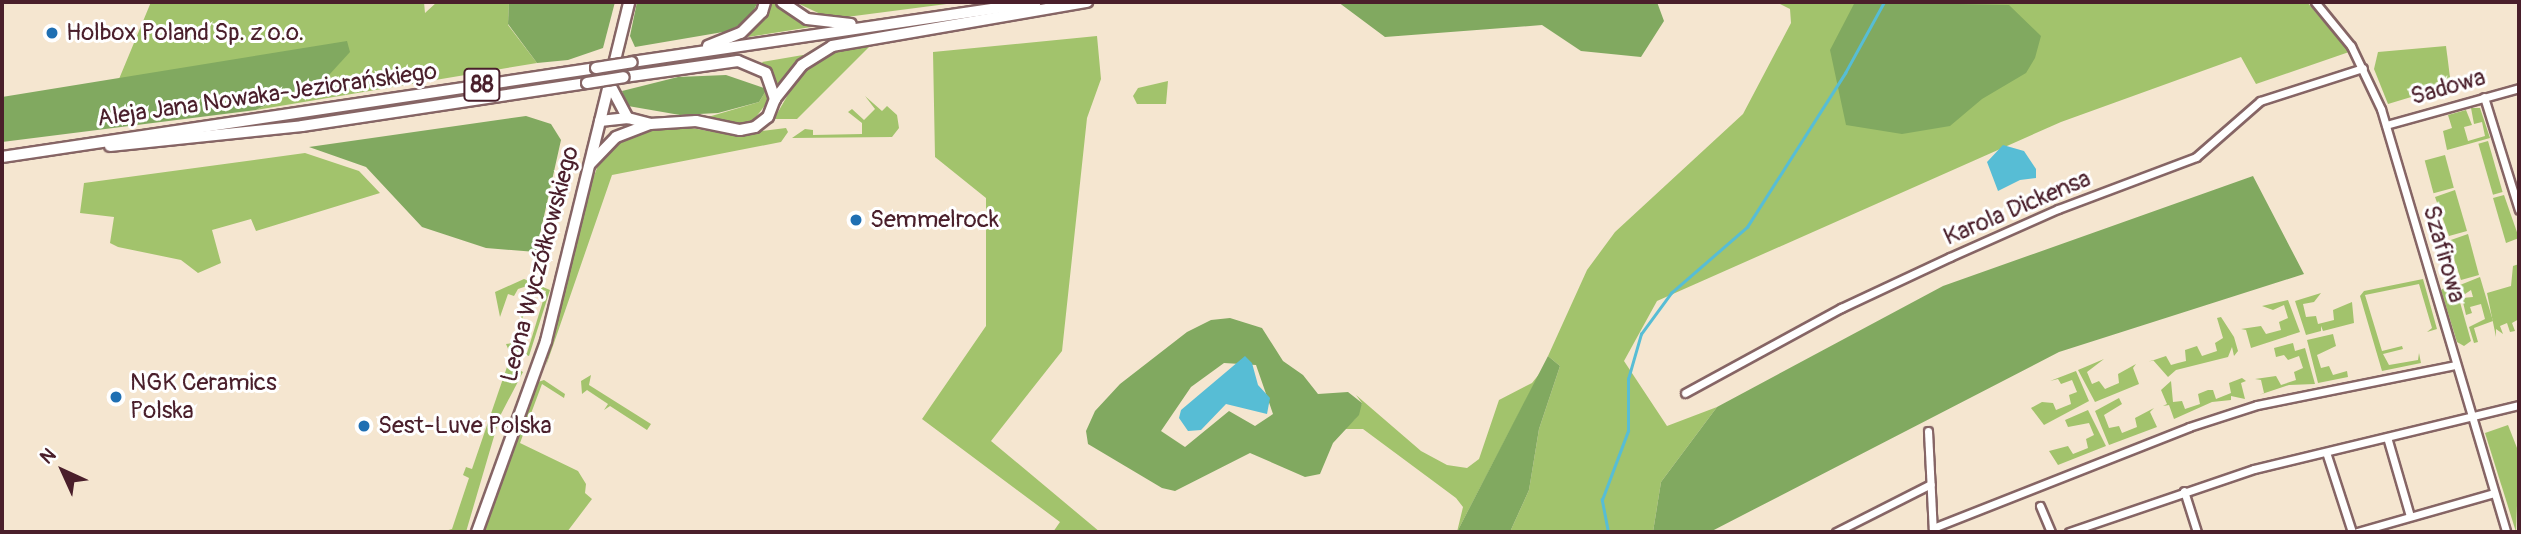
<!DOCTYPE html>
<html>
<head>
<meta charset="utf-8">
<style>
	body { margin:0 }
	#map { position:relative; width:2521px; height:534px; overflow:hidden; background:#f5e6d0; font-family:Pangolin,sans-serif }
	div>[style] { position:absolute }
	.green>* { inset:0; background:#a2c36c; transform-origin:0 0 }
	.forest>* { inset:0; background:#81a960 }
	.water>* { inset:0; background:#57bdd5 }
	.stream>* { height:2.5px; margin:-1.25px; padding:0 1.25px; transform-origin:1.25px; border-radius:1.25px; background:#57bdd5 }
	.roads { filter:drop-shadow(2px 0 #866565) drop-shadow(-2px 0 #866565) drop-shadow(0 2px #866565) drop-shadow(0 -2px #866565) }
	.street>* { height:7px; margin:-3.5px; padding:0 3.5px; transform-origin:3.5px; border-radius:3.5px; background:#fff }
	.secondary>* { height:10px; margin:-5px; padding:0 5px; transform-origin:5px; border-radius:5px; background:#fff }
	.primary>* { height:10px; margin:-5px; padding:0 5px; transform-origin:5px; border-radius:5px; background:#fff }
	.bridges { filter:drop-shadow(2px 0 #866565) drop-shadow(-2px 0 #866565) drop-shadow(0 2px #866565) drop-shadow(0 -2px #866565) }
	.primary-bridge>* { height:10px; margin:-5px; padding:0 5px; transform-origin:5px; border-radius:5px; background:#fff }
	.dots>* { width:19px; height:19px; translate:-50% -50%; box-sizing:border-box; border:4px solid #fff; border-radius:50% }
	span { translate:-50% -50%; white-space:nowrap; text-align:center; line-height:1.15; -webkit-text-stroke:6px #fff; paint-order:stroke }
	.shield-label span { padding:2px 5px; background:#fff; border:2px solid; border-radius:5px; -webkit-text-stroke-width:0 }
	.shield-label { font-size:23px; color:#4a1f2b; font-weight:700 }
	.poi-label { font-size:24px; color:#4a1f2b }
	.left { translate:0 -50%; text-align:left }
	.street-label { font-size:24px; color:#4a1f2b }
	.frame { position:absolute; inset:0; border:4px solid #4a1f2b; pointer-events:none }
	.north { position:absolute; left:28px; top:436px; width:70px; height:70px; -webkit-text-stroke:5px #fff; paint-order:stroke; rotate:315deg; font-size:19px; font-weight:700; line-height:28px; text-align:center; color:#4a1f2b }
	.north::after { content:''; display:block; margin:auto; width:24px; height:32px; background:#4a1f2b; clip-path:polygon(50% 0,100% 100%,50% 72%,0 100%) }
</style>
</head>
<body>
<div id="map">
	<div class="green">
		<i style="clip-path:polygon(151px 2px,424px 2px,425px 13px,437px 2px,509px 2px,508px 25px,537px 63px,256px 110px,319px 81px,119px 79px)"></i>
		<i style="clip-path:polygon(768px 2px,777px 2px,811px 27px,748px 37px,763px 19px)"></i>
		<i style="clip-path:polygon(795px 2px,962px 2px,831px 19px)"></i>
		<i style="clip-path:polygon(1776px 2px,2307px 2px,2349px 52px,2256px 84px,2241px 57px,2061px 122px,1657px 301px,1624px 361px,1667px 426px,1717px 407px,1661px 482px,1653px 532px,1510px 532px,1529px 490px,1539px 429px,1560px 366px,1548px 356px,1587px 270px,1615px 232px,1743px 114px,1791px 23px,1790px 9px)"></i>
		<i style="clip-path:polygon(1097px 36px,1101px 79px,1087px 118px,1062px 351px,991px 441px,1100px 532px,1053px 532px,1060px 522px,922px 419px,986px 326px,986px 198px,935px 157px,933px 52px)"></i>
		<i style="clip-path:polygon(870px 46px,797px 119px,774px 119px,801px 72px,832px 50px)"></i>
		<i style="clip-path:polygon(2446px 46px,2451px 85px,2388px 104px,2374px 69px,2378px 52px)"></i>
		<i style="clip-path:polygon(803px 55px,805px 59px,778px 87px,762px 62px)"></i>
		<i style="clip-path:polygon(1168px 81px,1166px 104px,1137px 104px,1133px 96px,1138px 88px)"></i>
		<i style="clip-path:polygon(767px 89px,769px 100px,753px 121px,742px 124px,708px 117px,759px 102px)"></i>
		<i style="clip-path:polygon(865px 96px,882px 111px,887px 106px,897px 115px,899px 128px,892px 137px,792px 138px,805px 129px,813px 130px,813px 135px,862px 134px,862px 123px,848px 112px,852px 109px,864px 120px,875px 109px)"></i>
		<i style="clip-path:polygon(2471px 108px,2480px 108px,2490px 138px,2447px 150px,2443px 131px,2452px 128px,2448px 115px,2466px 110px,2472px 125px,2464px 127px,2468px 141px,2485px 136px,2482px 122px,2474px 124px)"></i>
		<i style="clip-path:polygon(686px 127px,731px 135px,786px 128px,788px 132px,781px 142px,612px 175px,546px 366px,586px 197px,600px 160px,612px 145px,639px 131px)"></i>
		<i style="left:2488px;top:141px;width:53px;height:10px;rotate:74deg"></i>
		<i style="clip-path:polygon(305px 153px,359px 171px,380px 193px,256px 231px,251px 219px,212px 230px,221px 263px,198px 273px,181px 260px,118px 247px,110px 243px,114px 217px,80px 213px,84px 183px)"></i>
		<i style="left:2445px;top:155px;width:34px;height:21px;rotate:75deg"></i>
		<i style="clip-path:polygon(2455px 190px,2467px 231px,2449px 236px,2435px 197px)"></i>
		<i style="clip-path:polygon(2504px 195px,2519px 238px,2506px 243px,2493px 198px)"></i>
		<i style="clip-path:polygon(2468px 234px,2479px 275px,2461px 280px,2448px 241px)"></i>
		<i style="clip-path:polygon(2519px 264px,2519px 319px,2512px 323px,2515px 331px,2510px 332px,2507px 323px,2500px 326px,2503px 334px,2496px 329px,2496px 337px,2487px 293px,2511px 286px,2513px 266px)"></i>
		<i style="clip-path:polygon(2480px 277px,2493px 321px,2474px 328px,2478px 342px,2474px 343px,2469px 327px,2485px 319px,2481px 304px,2470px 307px,2472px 313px,2466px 315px,2462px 298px,2473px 297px,2471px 290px,2462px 296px,2460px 285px)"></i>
		<i style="clip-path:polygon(524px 279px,550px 290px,529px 356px,509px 351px,506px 344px,513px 343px,526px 301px,522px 295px,529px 293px,515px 349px,527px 353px,546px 291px,527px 286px,518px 289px,514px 296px,508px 294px,500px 317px,495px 292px)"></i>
		<i style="clip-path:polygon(2423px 279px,2437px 329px,2427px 332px,2432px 328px,2419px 284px,2365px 295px,2382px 351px,2402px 346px,2403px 349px,2383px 354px,2389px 365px,2418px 360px,2419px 353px,2421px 363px,2382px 371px,2360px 296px,2364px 291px)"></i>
		<i style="clip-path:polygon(2454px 281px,2471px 341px,2464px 346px,2457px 342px,2441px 290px)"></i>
		<i style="clip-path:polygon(2321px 293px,2314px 302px,2303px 304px,2306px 317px,2316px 316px,2318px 324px,2334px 320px,2333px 310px,2352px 302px,2354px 323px,2323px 331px,2321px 326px,2321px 331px,2306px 335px,2295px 301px)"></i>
		<i style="clip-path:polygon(2288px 300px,2300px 332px,2251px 348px,2246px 330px,2241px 329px,2261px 326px,2266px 334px,2281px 330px,2279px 322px,2288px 318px,2284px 305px,2273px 310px,2262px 306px)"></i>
		<i style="clip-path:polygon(2221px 317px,2234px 337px,2238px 351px,2234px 356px,2232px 347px,2228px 357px,2176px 370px,2168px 377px,2153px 360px,2148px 362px,2166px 356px,2171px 365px,2178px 363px,2186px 361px,2185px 350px,2197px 346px,2202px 356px,2217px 351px,2215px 343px,2223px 338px,2217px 318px)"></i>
		<i style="clip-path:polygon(2333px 334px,2336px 346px,2317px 355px,2321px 368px,2329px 366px,2333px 375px,2347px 371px,2348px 377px,2318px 383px,2307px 340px)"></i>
		<i style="clip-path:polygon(2293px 343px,2295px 351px,2305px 348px,2315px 384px,2289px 385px,2259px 395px,2264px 393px,2261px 380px,2255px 379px,2276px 376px,2281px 385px,2296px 380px,2294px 372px,2303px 368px,2299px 356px,2288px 360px,2284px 355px,2276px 357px,2274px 348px)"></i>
		<i style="clip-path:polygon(2104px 359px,2087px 372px,2092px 384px,2099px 381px,2105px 389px,2119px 383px,2118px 374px,2136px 364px,2133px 368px,2139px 384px,2095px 402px,2078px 370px)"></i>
		<i style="clip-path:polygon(508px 364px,523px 372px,500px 416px,466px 532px,445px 531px,452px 529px,469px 478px,463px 475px,466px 467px,472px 469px)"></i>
		<i style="clip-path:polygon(2076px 371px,2089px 401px,2044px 425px,2031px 408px,2042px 402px,2053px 403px,2056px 410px,2071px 404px,2069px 395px,2077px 392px,2072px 380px,2061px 384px,2058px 379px,2050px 381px)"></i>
		<i style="clip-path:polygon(1540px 373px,1457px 532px,1463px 507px,1456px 498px,1363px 429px,1343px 429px,1355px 419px,1362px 403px,1356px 395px,1421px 451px,1447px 465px,1467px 468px,1479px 459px,1499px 400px,1532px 383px)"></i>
		<i style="clip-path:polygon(591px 375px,589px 385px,651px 424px,647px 430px,610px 406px,604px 410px,608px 404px,587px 390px,582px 394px,581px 381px)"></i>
		<i style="clip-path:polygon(2242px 378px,2246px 381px,2241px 383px,2245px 399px,2231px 396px,2231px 400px,2212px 402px,2174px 419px,2169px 405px,2163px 406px,2167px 404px,2161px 390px,2171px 381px,2173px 402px,2182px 401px,2185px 409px,2200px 404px,2198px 394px,2208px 390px,2213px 390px,2216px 399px,2231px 393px,2229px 383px)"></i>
		<i style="clip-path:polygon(544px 380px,565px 394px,564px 398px,542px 384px,520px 443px,578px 471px,586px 484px,585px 493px,592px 499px,567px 532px,484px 532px,538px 382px)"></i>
		<i style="clip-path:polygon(2119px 398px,2122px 404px,2104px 415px,2109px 428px,2119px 426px,2122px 433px,2137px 427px,2135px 418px,2154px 408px,2150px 412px,2157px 427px,2109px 445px,2095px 411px)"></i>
		<i style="clip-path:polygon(2088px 410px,2106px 446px,2058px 465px,2049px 451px,2068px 446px,2073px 454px,2088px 448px,2086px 439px,2094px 435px,2089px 423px,2068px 427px,2065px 420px)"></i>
		<i style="clip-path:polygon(2508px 425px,2519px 453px,2516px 532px,2485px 433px)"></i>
	</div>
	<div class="forest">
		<i style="clip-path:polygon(509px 2px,615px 2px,603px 48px,568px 60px,537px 63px,508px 24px)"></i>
		<i style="clip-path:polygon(637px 2px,758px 2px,749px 19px,729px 31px,635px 47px,630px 36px)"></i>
		<i style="clip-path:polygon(1338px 2px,1657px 2px,1664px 21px,1641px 57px,1581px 51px,1542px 25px,1385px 37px)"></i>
		<i style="clip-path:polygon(1855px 2px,2009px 5px,2041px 36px,2035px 58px,2026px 73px,1982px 99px,1950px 126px,1902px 134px,1846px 125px,1830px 50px)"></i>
		<i style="clip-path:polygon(347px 41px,350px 52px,329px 75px,256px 110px,2px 142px,2px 97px)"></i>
		<i style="clip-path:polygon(726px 75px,767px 89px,759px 102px,718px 113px,680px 115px,628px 106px,622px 91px,678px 77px)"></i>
		<i style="clip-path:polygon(526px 116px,551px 124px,561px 140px,536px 252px,486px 248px,422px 227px,366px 167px,309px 147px)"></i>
		<i style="clip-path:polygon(2253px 176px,2304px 274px,2059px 352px,1710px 532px,1653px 532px,1661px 482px,1717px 407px,1943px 286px)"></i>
		<i style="clip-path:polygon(evenodd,1230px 318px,1262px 328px,1283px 361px,1303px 375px,1318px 394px,1348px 392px,1362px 403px,1359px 415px,1333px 443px,1320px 474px,1305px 477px,1250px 453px,1175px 491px,1162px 488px,1088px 444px,1086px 431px,1095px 411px,1120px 384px,1187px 332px,1211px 320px,1230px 318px,1224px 363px,1256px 365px,1273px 414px,1255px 426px,1229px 411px,1185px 447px,1161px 431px,1191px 387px,1224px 363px)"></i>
		<i style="clip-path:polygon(1548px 356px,1560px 366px,1539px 429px,1529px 490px,1510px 532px,1457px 532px)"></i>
	</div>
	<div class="water">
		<i style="clip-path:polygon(2003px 145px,2024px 151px,2036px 169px,2036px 178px,2020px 180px,1998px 191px,1987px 162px)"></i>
		<i style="clip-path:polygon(1245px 356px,1252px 363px,1258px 385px,1270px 398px,1267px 414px,1226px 404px,1201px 430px,1188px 431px,1179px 418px,1181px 410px)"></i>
	</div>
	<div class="stream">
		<i style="left:1608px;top:532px;width:33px;rotate:-101deg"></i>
		<i style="left:1602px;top:500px;width:74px;rotate:-69.4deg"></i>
		<i style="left:1628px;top:431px;width:52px;rotate:-90deg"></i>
		<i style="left:1628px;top:379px;width:47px;rotate:-73.9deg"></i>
		<i style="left:1641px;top:334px;width:51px;rotate:-53.8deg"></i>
		<i style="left:1671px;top:293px;width:101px;rotate:-41deg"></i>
		<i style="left:1747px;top:227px;width:183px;rotate:-57.5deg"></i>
		<i style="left:1845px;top:73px;width:81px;rotate:-61.2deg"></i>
	</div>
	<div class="roads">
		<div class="street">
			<i style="left:2315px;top:2px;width:57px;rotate:50.7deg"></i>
			<i style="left:2351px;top:46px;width:70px;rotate:64.5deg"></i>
			<i style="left:2381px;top:109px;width:441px;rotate:73.5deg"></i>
			<i style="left:2484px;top:97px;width:118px;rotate:72.8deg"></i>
			<i style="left:2386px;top:125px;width:138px;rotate:-15.5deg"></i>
			<i style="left:1685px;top:393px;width:178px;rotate:-28.6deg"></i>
			<i style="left:1841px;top:308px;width:120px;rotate:-25.1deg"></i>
			<i style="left:1950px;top:257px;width:118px;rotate:-24deg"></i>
			<i style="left:2058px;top:209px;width:147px;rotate:-20.6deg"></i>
			<i style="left:2196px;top:157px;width:85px;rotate:-41.2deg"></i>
			<i style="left:2260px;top:101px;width:108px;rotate:-17.8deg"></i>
			<i style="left:1928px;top:431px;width:101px;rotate:87.2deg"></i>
			<i style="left:2387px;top:437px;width:82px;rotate:73.8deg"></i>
			<i style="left:2326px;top:452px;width:84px;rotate:72deg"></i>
			<i style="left:2184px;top:491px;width:43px;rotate:72.4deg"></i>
			<i style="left:2040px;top:506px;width:28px;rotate:67deg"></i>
			<i style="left:1933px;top:528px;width:275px;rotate:-21.5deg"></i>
			<i style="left:2189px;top:427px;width:71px;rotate:-17.9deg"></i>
			<i style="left:2257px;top:405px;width:203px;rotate:-11.4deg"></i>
			<i style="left:1836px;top:532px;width:106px;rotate:-26.8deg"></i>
			<i style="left:2069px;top:532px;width:195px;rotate:-18.8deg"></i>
			<i style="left:2254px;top:469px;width:273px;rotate:-13.6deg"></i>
			<i style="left:2357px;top:532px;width:142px;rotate:-15.9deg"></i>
		</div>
		<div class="secondary">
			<i style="left:477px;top:532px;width:203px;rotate:-70.1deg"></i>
			<i style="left:546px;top:341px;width:349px;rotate:-76.2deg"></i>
		</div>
		<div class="primary">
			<i style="left:782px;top:2px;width:30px;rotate:34deg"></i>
			<i style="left:807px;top:19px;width:44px;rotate:6.5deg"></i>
			<i style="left:708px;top:46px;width:35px;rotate:-22deg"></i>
			<i style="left:741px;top:33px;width:30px;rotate:-45deg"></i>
			<i style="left:762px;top:12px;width:10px;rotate:-73deg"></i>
			<i style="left:632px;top:62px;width:408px;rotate:-8.4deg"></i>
			<i style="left:624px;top:77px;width:115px;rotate:-8deg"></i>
			<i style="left:738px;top:61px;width:30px;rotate:23deg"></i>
			<i style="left:766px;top:73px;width:28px;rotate:71deg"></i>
			<i style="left:609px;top:83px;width:40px;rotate:62deg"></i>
			<i style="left:600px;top:121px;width:28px;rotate:-6deg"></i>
			<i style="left:628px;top:118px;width:23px;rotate:15deg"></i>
			<i style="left:110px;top:146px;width:193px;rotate:-5.9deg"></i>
			<i style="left:302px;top:126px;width:288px;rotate:-8.6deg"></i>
			<i style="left:2px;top:157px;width:601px;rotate:-8.52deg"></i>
			<i style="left:590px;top:164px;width:37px;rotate:-46deg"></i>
			<i style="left:616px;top:137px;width:36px;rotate:-21deg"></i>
			<i style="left:650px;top:124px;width:46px;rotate:-3.7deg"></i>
			<i style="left:696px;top:121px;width:45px;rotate:11.6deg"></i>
			<i style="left:740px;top:130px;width:15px;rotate:-11deg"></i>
			<i style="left:755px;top:127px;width:16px;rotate:-38deg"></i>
			<i style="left:768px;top:117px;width:19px;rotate:-69deg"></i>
			<i style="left:775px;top:99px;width:43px;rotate:-51.5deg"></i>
			<i style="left:802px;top:65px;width:36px;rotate:-32deg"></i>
			<i style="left:832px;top:46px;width:259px;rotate:-9.8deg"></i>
		</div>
	</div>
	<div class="bridges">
		<div class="primary-bridge">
			<i style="left:596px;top:68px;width:36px;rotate:-9deg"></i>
			<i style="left:587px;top:83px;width:37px;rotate:-9deg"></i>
		</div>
	</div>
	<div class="dots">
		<i style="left:52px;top:33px;background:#1f6fb2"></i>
		<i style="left:856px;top:220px;background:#1f6fb2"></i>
		<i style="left:116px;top:397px;background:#1f6fb2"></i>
		<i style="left:364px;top:426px;background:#1f6fb2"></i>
	</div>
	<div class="shield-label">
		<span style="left:482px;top:85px">88</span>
	</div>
	<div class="poi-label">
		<span class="left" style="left:66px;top:33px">Holbox Poland Sp. z o.o.</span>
		<span class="left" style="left:870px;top:220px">Semmelrock</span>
		<span class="left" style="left:130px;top:397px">NGK Ceramics<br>Polska</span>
		<span class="left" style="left:378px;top:426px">Sest-Luve Polska</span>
	</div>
	<div class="street-label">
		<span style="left:2448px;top:87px;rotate:-16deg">Sadowa</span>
		<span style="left:267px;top:95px;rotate:-8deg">Aleja Jana Nowaka-Jeziorańskiego</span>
		<span style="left:2017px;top:208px;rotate:-23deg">Karola Dickensa</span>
		<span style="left:2444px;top:254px;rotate:74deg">Szafirowa</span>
		<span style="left:540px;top:264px;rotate:-75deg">Leona Wyczółkowskiego</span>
	</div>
	<div class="frame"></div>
	<div class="north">N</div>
</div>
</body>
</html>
